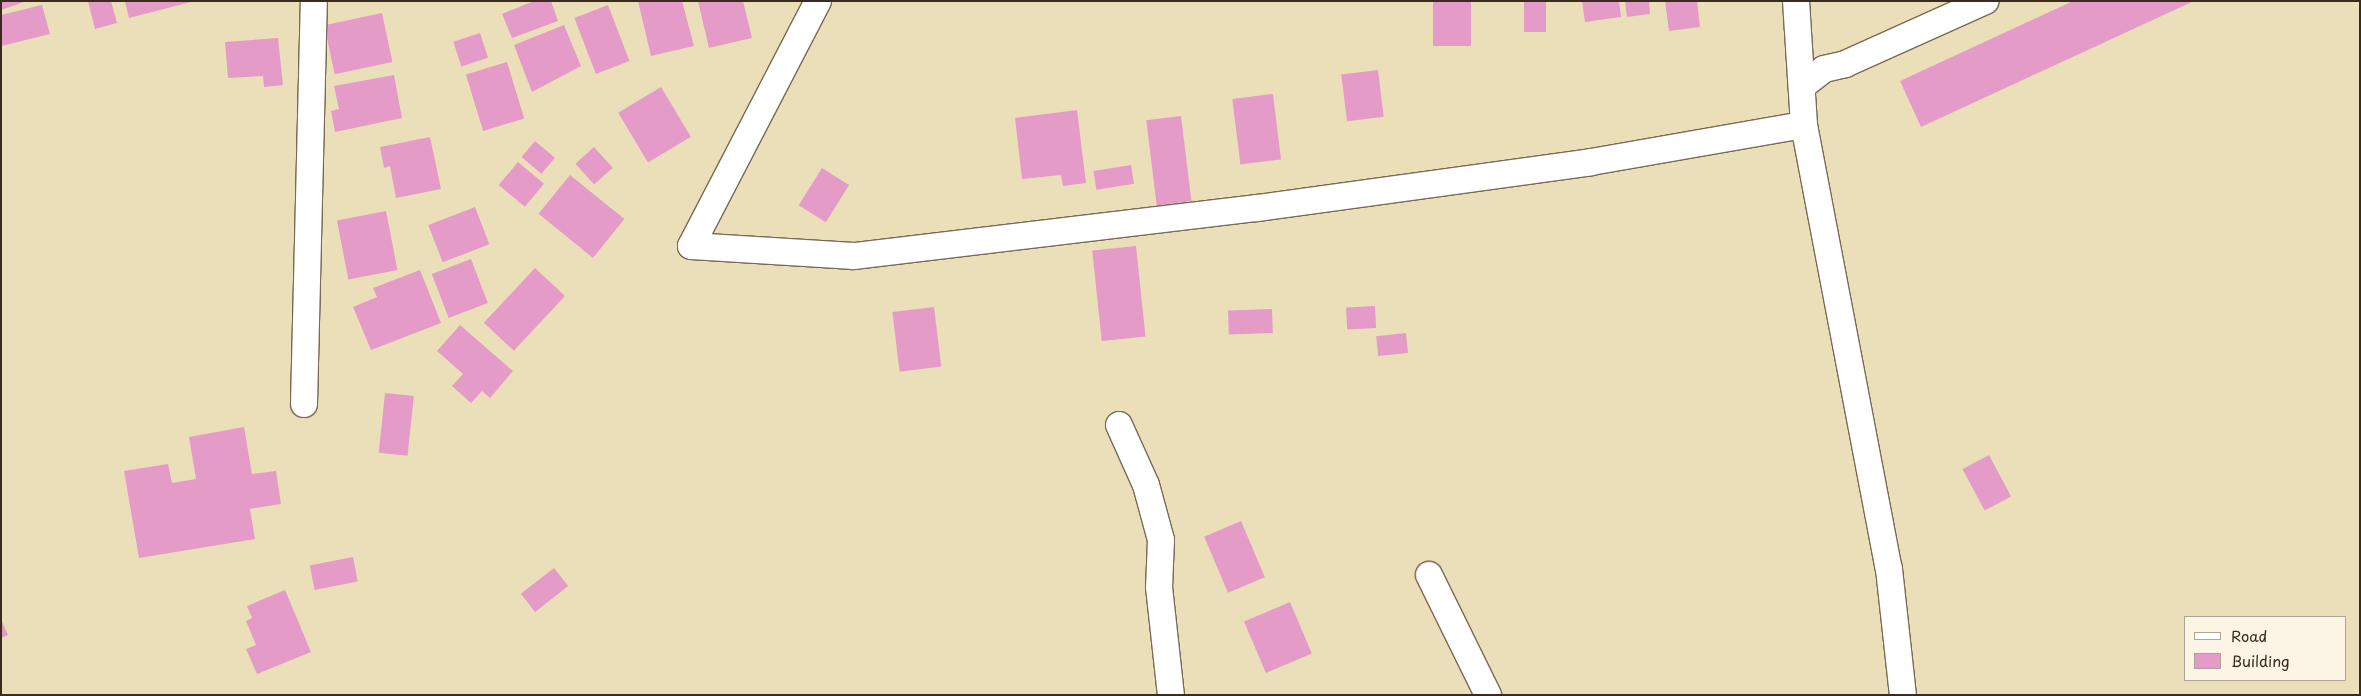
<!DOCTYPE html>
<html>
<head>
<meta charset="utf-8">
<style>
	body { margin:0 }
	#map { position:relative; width:2361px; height:696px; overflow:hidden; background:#ebdfba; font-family:"Playpen Sans",sans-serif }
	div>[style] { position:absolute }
	.building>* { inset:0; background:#e59bc7; transform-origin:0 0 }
	.roads { filter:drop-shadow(1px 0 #796955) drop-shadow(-1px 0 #796955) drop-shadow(0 1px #796955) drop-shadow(0 -1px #796955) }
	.minor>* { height:26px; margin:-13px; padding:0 13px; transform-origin:13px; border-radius:13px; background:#fff }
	span { translate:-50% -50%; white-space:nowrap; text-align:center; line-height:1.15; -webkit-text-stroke:4.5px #fcf5e5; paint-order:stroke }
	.frame { position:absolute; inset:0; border:2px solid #3b2a1e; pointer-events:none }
	.legend { position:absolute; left:2184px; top:616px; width:162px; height:65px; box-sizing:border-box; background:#fcf5e5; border:1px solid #afa495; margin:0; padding:6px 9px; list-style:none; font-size:15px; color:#3b2a1e }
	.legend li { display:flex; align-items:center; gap:10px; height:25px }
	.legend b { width:25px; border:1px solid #afa495 }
</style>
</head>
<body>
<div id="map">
	<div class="building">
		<i style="clip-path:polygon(1px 1px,24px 1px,24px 2px,1px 10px)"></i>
		<i style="clip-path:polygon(88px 1px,111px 1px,117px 23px,95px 29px)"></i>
		<i style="clip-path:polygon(125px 1px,191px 1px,191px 2px,129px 18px)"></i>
		<i style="clip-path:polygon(534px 1px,551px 1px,558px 21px,512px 38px,502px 14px)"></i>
		<i style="clip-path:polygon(638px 1px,682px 1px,694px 46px,651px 56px)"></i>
		<i style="clip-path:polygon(698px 1px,743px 1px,752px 38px,709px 48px)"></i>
		<i style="left:1433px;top:1px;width:38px;height:45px"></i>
		<i style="left:1524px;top:1px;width:22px;height:31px"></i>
		<i style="clip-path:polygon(1582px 1px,1619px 1px,1621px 17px,1585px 22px)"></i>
		<i style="clip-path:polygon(1625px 1px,1649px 1px,1650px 14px,1627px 17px)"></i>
		<i style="clip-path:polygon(1665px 1px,1697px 1px,1700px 27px,1669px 31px)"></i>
		<i style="clip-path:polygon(2073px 1px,2194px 1px,1921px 127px,1900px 81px)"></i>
		<i style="clip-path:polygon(42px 5px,50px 34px,1px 46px,1px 15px)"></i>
		<i style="left:608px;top:5px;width:60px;height:36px;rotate:69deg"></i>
		<i style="left:382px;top:13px;width:50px;height:59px;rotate:78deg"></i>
		<i style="clip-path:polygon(564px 25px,581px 66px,532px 92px,514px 45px)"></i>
		<i style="left:480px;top:33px;width:26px;height:28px;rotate:72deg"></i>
		<i style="clip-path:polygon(278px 38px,283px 85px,264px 87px,263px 76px,228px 78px,225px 42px)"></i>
		<i style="left:507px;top:62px;width:59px;height:43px;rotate:73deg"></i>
		<i style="left:1378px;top:70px;width:47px;height:37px;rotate:83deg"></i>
		<i style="clip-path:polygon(394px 75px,402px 118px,335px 132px,331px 111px,339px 109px,334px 86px)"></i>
		<i style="left:661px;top:87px;width:58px;height:50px;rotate:59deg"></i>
		<i style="left:1273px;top:94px;width:66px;height:41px;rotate:83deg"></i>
		<i style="clip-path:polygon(1077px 110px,1086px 183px,1063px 186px,1061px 175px,1022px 179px,1015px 118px)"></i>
		<i style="left:1181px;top:116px;width:86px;height:35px;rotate:83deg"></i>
		<i style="clip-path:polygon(430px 137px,441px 189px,396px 198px,390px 166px,384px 168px,380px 147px)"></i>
		<i style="left:535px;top:141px;width:26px;height:21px;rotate:40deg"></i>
		<i style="left:594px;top:147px;width:28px;height:25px;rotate:48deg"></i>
		<i style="left:518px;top:162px;width:34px;height:30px;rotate:40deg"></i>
		<i style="left:1131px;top:165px;width:19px;height:38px;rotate:81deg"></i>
		<i style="left:822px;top:168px;width:32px;height:44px;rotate:32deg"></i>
		<i style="left:570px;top:175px;width:70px;height:50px;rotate:39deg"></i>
		<i style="left:475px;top:207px;width:40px;height:50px;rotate:69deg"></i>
		<i style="left:386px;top:211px;width:60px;height:50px;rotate:79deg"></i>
		<i style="left:1136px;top:246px;width:91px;height:44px;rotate:84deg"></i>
		<i style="left:471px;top:259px;width:47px;height:42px;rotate:69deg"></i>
		<i style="left:535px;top:268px;width:41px;height:75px;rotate:43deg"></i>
		<i style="clip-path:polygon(420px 270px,441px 323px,371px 350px,353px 307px,377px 297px,373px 288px)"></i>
		<i style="left:1375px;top:306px;width:22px;height:29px;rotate:87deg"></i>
		<i style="left:934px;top:307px;width:60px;height:42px;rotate:83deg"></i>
		<i style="left:1272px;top:309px;width:24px;height:44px;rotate:88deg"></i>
		<i style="clip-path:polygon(460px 325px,513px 371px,490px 398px,482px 391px,471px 403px,452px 386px,463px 374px,437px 351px)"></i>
		<i style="left:1406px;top:333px;width:20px;height:30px;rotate:84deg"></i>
		<i style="left:385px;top:393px;width:29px;height:60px;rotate:6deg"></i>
		<i style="clip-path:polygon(244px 427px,252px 474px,276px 471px,281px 504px,250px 509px,255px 539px,139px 558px,124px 471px,168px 464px,172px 483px,196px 479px,189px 437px)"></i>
		<i style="left:1989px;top:455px;width:47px;height:30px;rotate:62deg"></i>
		<i style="left:1241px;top:521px;width:61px;height:40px;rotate:67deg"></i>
		<i style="left:353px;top:557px;width:25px;height:44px;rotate:79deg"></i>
		<i style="left:554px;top:568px;width:23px;height:42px;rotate:52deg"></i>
		<i style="clip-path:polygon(285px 590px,311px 652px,257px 674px,246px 649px,256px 645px,246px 621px,252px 618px,247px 606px)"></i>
		<i style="left:1290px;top:602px;width:56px;height:50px;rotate:67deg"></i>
		<i style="clip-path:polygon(1px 619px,8px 635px,1px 638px)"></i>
	</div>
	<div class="roads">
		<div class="minor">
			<i style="left:818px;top:1px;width:276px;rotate:117.4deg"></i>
			<i style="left:691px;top:246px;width:163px;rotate:3.5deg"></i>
			<i style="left:854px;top:256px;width:406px;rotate:-6.8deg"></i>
			<i style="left:1257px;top:208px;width:337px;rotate:-7.8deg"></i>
			<i style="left:1591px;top:162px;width:216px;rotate:-9.9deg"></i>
			<i style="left:1796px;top:1px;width:124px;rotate:86.3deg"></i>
			<i style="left:1804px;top:125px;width:452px;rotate:79.2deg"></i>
			<i style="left:1889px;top:569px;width:127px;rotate:83.7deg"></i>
			<i style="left:1805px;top:84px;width:24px;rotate:-38deg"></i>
			<i style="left:1824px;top:69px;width:22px;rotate:-13deg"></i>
			<i style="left:1845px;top:64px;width:154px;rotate:-24.2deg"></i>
			<i style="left:304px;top:404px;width:403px;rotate:-88.6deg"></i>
			<i style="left:1119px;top:425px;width:66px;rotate:65.8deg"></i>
			<i style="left:1146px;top:485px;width:57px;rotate:74.7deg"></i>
			<i style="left:1161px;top:540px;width:47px;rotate:92.4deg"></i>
			<i style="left:1159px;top:587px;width:109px;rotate:83.7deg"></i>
			<i style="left:1429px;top:575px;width:134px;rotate:63.8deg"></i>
		</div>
	</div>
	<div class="frame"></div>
	<ul class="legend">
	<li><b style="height:6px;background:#fff"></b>Road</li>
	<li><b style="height:14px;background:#e59bc7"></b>Building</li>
	</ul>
</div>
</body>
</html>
